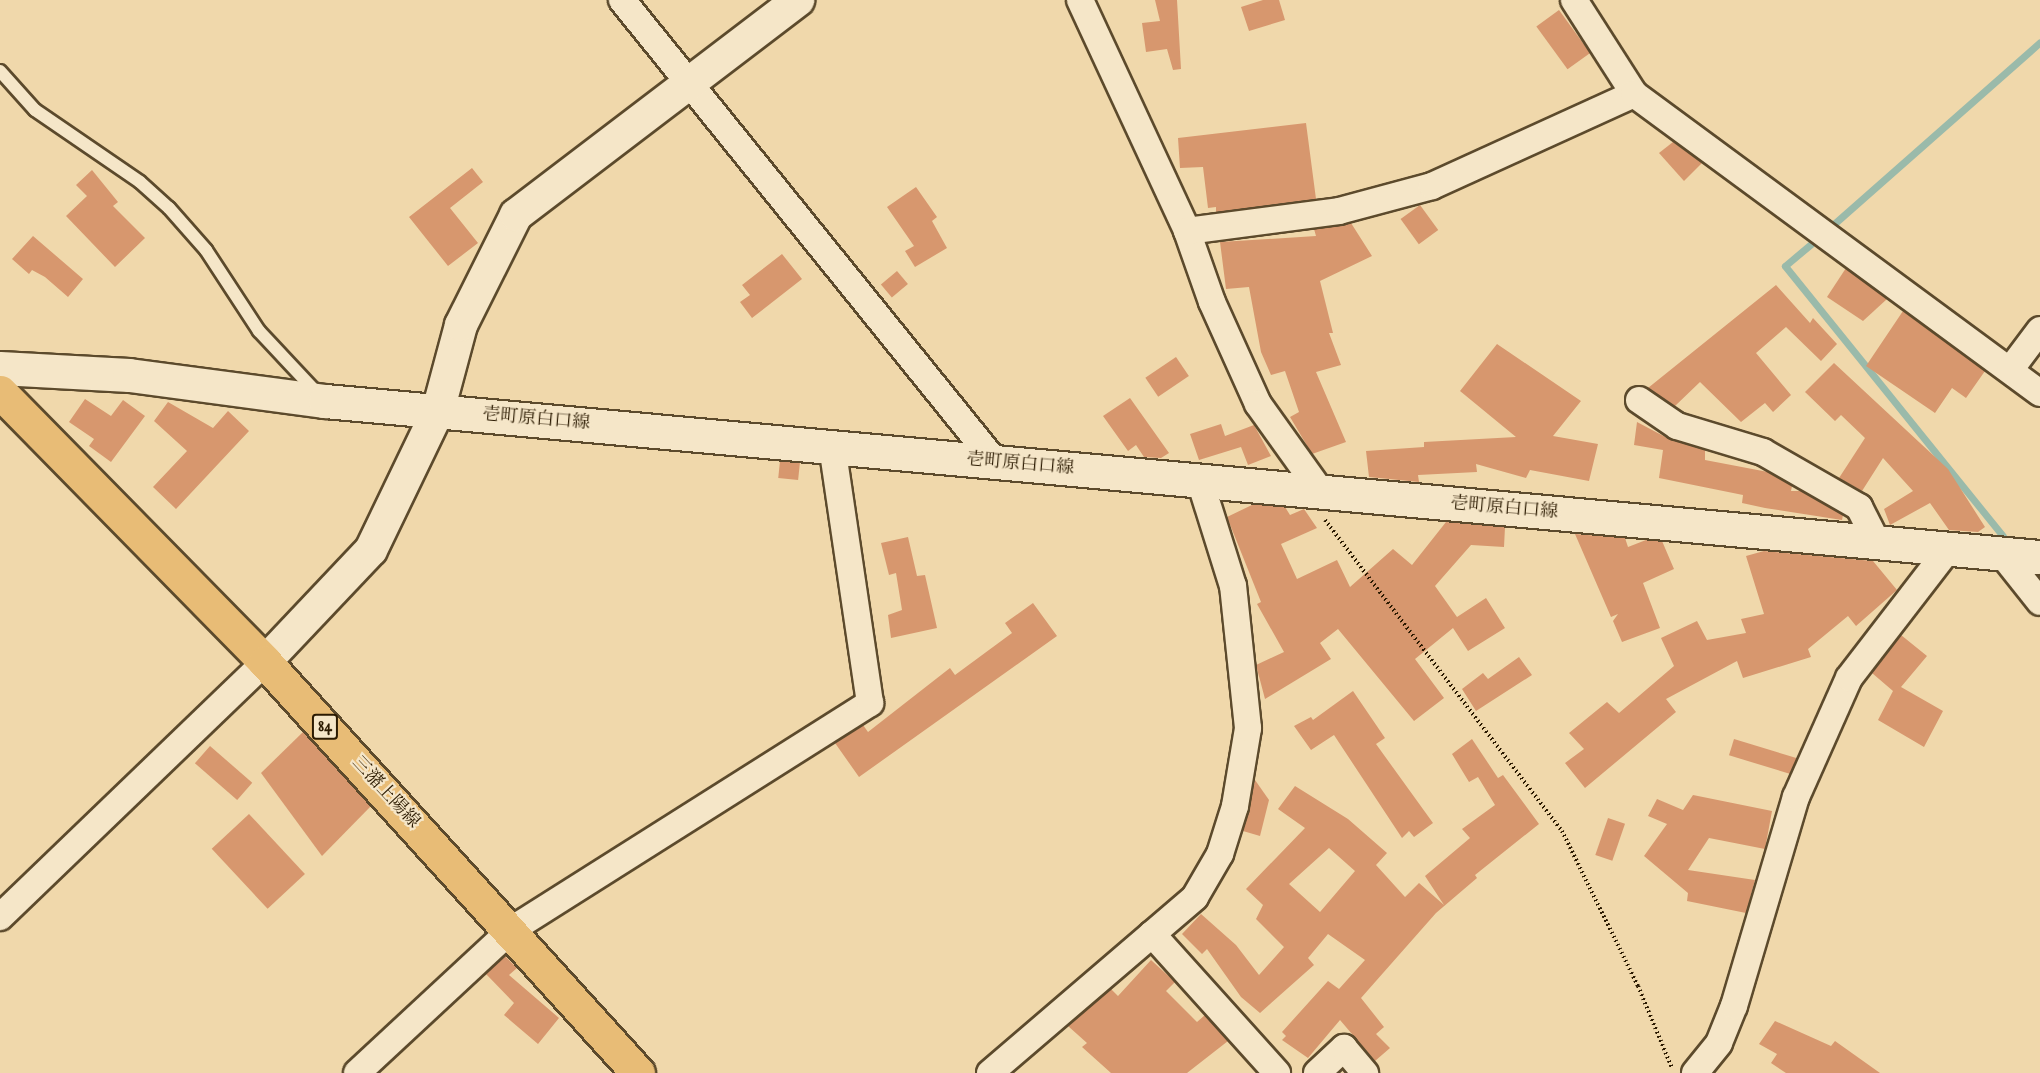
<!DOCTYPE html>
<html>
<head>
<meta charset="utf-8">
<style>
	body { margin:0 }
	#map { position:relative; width:2040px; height:1073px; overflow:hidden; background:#f0d8ab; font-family:"IM FELL English","Noto Serif JP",serif }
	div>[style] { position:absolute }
	.stream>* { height:7px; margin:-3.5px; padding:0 3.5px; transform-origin:3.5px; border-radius:3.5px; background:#9abaaa }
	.building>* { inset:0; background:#d7976e; transform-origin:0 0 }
	.path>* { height:4px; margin-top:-2px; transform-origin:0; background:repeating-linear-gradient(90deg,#2b1a01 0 1.5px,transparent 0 4.5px) }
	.roads { filter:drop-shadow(2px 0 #5c4a2c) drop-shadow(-2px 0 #5c4a2c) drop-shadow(0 2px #5c4a2c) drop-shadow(0 -2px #5c4a2c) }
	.service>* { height:12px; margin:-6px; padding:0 6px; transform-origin:6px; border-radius:6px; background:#f5e6c8 }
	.minor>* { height:26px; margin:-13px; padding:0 13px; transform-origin:13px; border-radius:13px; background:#f5e6c8 }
	.tertiary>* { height:32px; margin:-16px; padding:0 16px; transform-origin:16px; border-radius:16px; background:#f5e6c8 }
	.secondary>* { height:33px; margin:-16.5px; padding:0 16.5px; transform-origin:16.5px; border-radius:16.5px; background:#f5e6c8 }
	.primary>* { height:33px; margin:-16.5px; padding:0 16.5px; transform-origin:16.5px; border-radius:16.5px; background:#e8bc76 }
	span { translate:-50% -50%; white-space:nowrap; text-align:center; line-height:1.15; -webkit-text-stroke:4.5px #f5e6c8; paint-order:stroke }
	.shield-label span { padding:2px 4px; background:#f5e6c8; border:2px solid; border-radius:4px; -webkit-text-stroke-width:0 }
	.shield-label { font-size:16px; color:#2b1a01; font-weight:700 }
	.street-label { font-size:18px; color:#2b1a01 }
</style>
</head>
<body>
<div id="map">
	<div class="stream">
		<i style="left:1835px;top:223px;width:273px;rotate:-41.4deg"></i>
		<i style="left:1811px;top:244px;width:34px;rotate:140deg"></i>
		<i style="left:1785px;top:266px;width:347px;rotate:51.1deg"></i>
		<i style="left:2028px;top:566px;width:18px;rotate:49deg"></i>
	</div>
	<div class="building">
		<i style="clip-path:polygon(1155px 0,1177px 0,1181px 69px,1173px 70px,1167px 49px,1146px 52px,1142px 23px,1160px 21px)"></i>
		<i style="clip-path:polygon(1263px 0,1279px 0,1285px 20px,1249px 31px,1241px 7px)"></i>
		<i style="left:1559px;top:10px;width:53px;height:28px;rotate:54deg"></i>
		<i style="clip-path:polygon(1306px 123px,1316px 199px,1216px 212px,1216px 207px,1208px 208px,1203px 167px,1180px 168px,1178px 138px)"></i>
		<i style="clip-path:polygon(1673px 142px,1702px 163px,1684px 181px,1659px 153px)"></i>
		<i style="clip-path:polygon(472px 168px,483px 182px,450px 208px,478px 243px,448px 266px,409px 217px)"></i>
		<i style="clip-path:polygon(92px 170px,118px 202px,113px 206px,145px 238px,115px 267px,66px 216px,87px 196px,76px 185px)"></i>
		<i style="clip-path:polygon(916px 187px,937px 217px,932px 221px,947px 248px,915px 267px,905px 251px,914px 246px,887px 207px)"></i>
		<i style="left:1420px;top:205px;width:31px;height:24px;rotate:54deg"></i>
		<i style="clip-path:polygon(1351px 223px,1372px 256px,1320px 281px,1333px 333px,1329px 333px,1341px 365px,1316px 372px,1346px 442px,1312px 454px,1290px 417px,1299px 412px,1285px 371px,1271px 375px,1261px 352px,1249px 287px,1226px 289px,1220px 242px,1316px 236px,1314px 229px)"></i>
		<i style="clip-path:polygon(33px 236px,83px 279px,68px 297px,45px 277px,32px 270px,29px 274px,12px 259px)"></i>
		<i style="clip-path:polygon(782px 254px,802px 279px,752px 318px,740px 302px,750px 295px,742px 285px)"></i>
		<i style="clip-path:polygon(1846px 268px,1887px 299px,1863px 321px,1827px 297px)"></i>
		<i style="left:897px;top:271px;width:17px;height:21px;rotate:50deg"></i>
		<i style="clip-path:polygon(1776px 285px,1810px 323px,1813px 318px,1837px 344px,1821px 361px,1786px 327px,1756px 353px,1791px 395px,1773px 412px,1765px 403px,1741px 422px,1700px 382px,1675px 406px,1648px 388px)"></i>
		<i style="clip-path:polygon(1903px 311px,1985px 371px,1966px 398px,1952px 388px,1935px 413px,1866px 366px)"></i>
		<i style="clip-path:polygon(1497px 344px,1581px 401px,1553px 436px,1598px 444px,1589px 481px,1530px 470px,1526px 478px,1476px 464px,1477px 472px,1418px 475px,1419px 482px,1369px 477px,1366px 451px,1424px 447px,1424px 442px,1516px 437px,1460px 391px)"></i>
		<i style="left:1176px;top:357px;width:23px;height:37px;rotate:56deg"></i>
		<i style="clip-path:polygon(1834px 363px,1948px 469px,1985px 527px,1978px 532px,1949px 530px,1930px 503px,1890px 525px,1884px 509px,1913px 491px,1883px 458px,1862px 491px,1839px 478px,1865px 438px,1841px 415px,1835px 421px,1805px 392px)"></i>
		<i style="clip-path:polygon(1130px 398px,1169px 453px,1161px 458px,1144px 457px,1136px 445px,1128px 451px,1103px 416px)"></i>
		<i style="clip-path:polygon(85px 399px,111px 416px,123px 400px,145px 416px,111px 462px,89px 446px,94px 439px,69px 422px)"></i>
		<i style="clip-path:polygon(168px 402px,213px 428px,228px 411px,249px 431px,176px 509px,153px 487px,187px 451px,154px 421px)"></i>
		<i style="clip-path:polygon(1637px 422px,1671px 440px,1705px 450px,1705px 460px,1768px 472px,1792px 486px,1791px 491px,1802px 491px,1843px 515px,1842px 520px,1765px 508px,1742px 503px,1743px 495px,1659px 478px,1663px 450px,1634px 445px)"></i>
		<i style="clip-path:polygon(1221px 424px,1225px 436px,1254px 425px,1271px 456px,1248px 465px,1241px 447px,1199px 460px,1190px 434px)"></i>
		<i style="left:780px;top:461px;width:20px;height:17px;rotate:6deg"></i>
		<i style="clip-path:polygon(1254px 504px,1285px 507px,1290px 515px,1304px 509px,1317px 528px,1281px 544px,1297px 579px,1337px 560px,1350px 587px,1393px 549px,1412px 565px,1446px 522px,1505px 527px,1504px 547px,1471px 545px,1435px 586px,1457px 617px,1486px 598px,1505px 628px,1468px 651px,1453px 628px,1415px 659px,1444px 698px,1414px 721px,1338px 629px,1320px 643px,1331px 659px,1265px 699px,1256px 665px,1284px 652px,1257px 604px,1261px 602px,1227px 517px)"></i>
		<i style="clip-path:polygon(1575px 534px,1625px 538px,1628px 547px,1646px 540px,1662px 541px,1674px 569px,1643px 583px,1660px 628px,1622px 642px,1613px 621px,1618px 614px,1611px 617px)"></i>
		<i style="clip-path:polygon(908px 537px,917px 576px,925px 575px,937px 628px,891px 638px,888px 615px,902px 610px,896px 573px,889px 575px,881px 543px)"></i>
		<i style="clip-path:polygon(1764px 551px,1873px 561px,1897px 590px,1856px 626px,1848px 616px,1808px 649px,1811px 657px,1743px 678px,1737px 661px,1666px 699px,1676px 712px,1585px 788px,1565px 763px,1584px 749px,1569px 733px,1607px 702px,1619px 713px,1674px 666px,1661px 638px,1697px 621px,1707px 640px,1746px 633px,1741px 619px,1764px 614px,1746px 556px)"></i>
		<i style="clip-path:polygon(1033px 603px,1057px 636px,859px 777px,835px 743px,863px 725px,868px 732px,950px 668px,955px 675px,1012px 633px,1005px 623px)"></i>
		<i style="clip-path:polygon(1901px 635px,1927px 656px,1901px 687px,1943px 711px,1924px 747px,1878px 720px,1893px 691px,1872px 673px)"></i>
		<i style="clip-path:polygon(1519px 657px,1532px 675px,1476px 711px,1462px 689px,1483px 673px,1488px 679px)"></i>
		<i style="clip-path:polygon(1353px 691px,1385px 738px,1376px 744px,1433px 823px,1414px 837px,1409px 831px,1402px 838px,1334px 735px,1311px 750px,1294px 726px,1311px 717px,1313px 720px)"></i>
		<i style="clip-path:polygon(303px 732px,371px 806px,322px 856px,261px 773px)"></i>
		<i style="clip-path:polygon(evenodd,1472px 739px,1498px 778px,1503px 775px,1539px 824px,1475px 875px,1477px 878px,1436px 913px,1361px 998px,1384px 1027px,1376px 1034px,1390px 1048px,1375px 1061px,1340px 1020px,1308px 1058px,1282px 1040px,1286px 1036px,1282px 1032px,1328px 981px,1339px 989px,1365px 960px,1328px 934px,1308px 958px,1314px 965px,1260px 1013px,1241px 997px,1207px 949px,1202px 954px,1182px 934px,1201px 914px,1236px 945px,1259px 975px,1284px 947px,1256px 919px,1263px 905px,1246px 889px,1305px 828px,1278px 809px,1295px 786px,1348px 819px,1387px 853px,1376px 865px,1405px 897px,1419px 883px,1444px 905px,1425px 876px,1470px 838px,1462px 829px,1495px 805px,1478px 777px,1469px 782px,1452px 754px,1472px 739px,1329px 848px,1355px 871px,1320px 912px,1289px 884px,1329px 848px)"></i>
		<i style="left:1734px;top:739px;width:66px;height:17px;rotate:17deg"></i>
		<i style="left:210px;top:746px;width:56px;height:23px;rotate:41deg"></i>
		<i style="clip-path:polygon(1255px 780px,1269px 800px,1260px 836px,1243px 831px)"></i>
		<i style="clip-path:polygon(1693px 795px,1772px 811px,1765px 849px,1709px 838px,1688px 870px,1755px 880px,1746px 913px,1687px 901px,1688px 893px,1644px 856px,1667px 824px,1648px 816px,1657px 799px,1683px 810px)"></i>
		<i style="left:249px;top:814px;width:82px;height:51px;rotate:47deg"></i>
		<i style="left:1608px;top:818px;width:18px;height:39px;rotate:19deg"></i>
		<i style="clip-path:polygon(505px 956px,517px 968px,509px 975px,559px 1018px,538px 1044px,504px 1015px,514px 1003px,486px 974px)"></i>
		<i style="clip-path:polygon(1151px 960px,1175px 982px,1166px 991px,1197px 1022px,1205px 1015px,1228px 1041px,1187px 1073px,1111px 1073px,1082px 1047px,1087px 1043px,1068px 1026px,1111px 989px,1118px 996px)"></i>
		<i style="clip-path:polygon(1775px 1021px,1831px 1046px,1835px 1041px,1880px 1073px,1786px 1073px,1771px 1063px,1777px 1054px,1759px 1044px)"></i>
	</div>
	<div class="path">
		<i style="left:1325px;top:520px;width:391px;rotate:52.7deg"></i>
		<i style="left:1562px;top:831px;width:173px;rotate:63.9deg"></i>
		<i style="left:1638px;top:986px;width:89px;rotate:67.5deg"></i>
	</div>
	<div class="roads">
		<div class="service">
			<i style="left:0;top:71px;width:52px;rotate:48.1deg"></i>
			<i style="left:35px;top:110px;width:127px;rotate:34.4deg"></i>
			<i style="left:140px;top:182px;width:39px;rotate:42deg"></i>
			<i style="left:169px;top:208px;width:56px;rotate:48.6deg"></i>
			<i style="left:206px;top:250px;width:97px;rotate:56.8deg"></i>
			<i style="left:259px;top:331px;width:86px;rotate:46.9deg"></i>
		</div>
		<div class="minor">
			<i style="left:622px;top:0;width:597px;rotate:51.06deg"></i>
			<i style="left:1080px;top:0;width:255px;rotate:65.1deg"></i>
			<i style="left:1187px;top:231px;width:75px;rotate:70.6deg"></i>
			<i style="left:1212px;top:302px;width:112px;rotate:65.7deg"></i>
			<i style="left:1258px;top:404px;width:108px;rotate:54.4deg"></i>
			<i style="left:1574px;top:0;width:112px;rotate:57.4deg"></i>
			<i style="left:1187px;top:231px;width:153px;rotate:-7.5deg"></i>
			<i style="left:1339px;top:211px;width:96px;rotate:-15deg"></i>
			<i style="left:1432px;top:186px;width:222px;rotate:-24.5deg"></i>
			<i style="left:1634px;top:94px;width:504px;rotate:36.37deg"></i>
			<i style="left:2010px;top:370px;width:50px;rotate:-53.1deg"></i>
			<i style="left:1639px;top:400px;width:46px;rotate:34.4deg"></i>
			<i style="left:1677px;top:426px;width:90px;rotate:16.8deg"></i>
			<i style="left:1763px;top:452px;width:111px;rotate:29.8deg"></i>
			<i style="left:1859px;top:507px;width:38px;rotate:63deg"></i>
			<i style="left:2002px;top:554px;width:61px;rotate:51.6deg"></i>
			<i style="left:0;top:917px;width:368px;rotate:-43.9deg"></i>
			<i style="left:1152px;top:934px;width:187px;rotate:48deg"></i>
			<i style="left:357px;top:1073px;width:210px;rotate:-42.9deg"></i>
			<i style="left:511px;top:930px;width:425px;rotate:-32.3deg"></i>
			<i style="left:870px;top:703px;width:260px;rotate:-98.4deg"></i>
			<i style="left:990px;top:1073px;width:270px;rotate:-40.6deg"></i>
			<i style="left:1195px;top:897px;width:50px;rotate:-59.8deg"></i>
			<i style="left:1220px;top:854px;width:50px;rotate:-72.6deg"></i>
			<i style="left:1235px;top:806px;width:79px;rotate:-80.5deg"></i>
			<i style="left:1248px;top:728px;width:143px;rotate:-96deg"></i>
			<i style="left:1233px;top:586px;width:110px;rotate:-107.4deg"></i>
			<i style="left:1317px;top:1073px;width:37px;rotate:-43deg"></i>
			<i style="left:1344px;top:1048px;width:33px;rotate:50deg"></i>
			<i style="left:1695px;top:1073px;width:38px;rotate:-51deg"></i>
			<i style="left:1719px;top:1043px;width:40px;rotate:-68deg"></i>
			<i style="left:1734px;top:1006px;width:218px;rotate:-73.5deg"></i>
			<i style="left:1796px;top:797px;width:130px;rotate:-66deg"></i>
			<i style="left:1849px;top:678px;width:164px;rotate:-52.4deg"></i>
		</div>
		<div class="tertiary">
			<i style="left:265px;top:662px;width:154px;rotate:-46.6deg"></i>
			<i style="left:371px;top:550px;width:154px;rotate:-64.3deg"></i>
			<i style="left:438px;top:411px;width:89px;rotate:-75deg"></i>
			<i style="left:461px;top:325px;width:123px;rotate:-63.4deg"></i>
			<i style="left:516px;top:215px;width:355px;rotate:-37.3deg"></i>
		</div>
		<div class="secondary">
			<i style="left:0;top:368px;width:129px;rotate:3.1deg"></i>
			<i style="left:129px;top:375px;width:198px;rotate:7.6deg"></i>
			<i style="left:325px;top:401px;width:1722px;rotate:5.2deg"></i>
		</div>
		<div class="primary">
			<i style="left:0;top:392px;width:378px;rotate:45.5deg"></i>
			<i style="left:265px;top:662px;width:555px;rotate:47.77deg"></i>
		</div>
	</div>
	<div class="shield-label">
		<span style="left:325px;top:727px">84</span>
	</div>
	<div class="street-label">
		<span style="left:536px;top:420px;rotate:5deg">壱町原白口線</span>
		<span style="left:1020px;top:465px;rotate:5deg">壱町原白口線</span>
		<span style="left:1504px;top:509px;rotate:5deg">壱町原白口線</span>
		<span style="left:385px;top:793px;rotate:47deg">三潴上陽線</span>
	</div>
</div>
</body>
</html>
